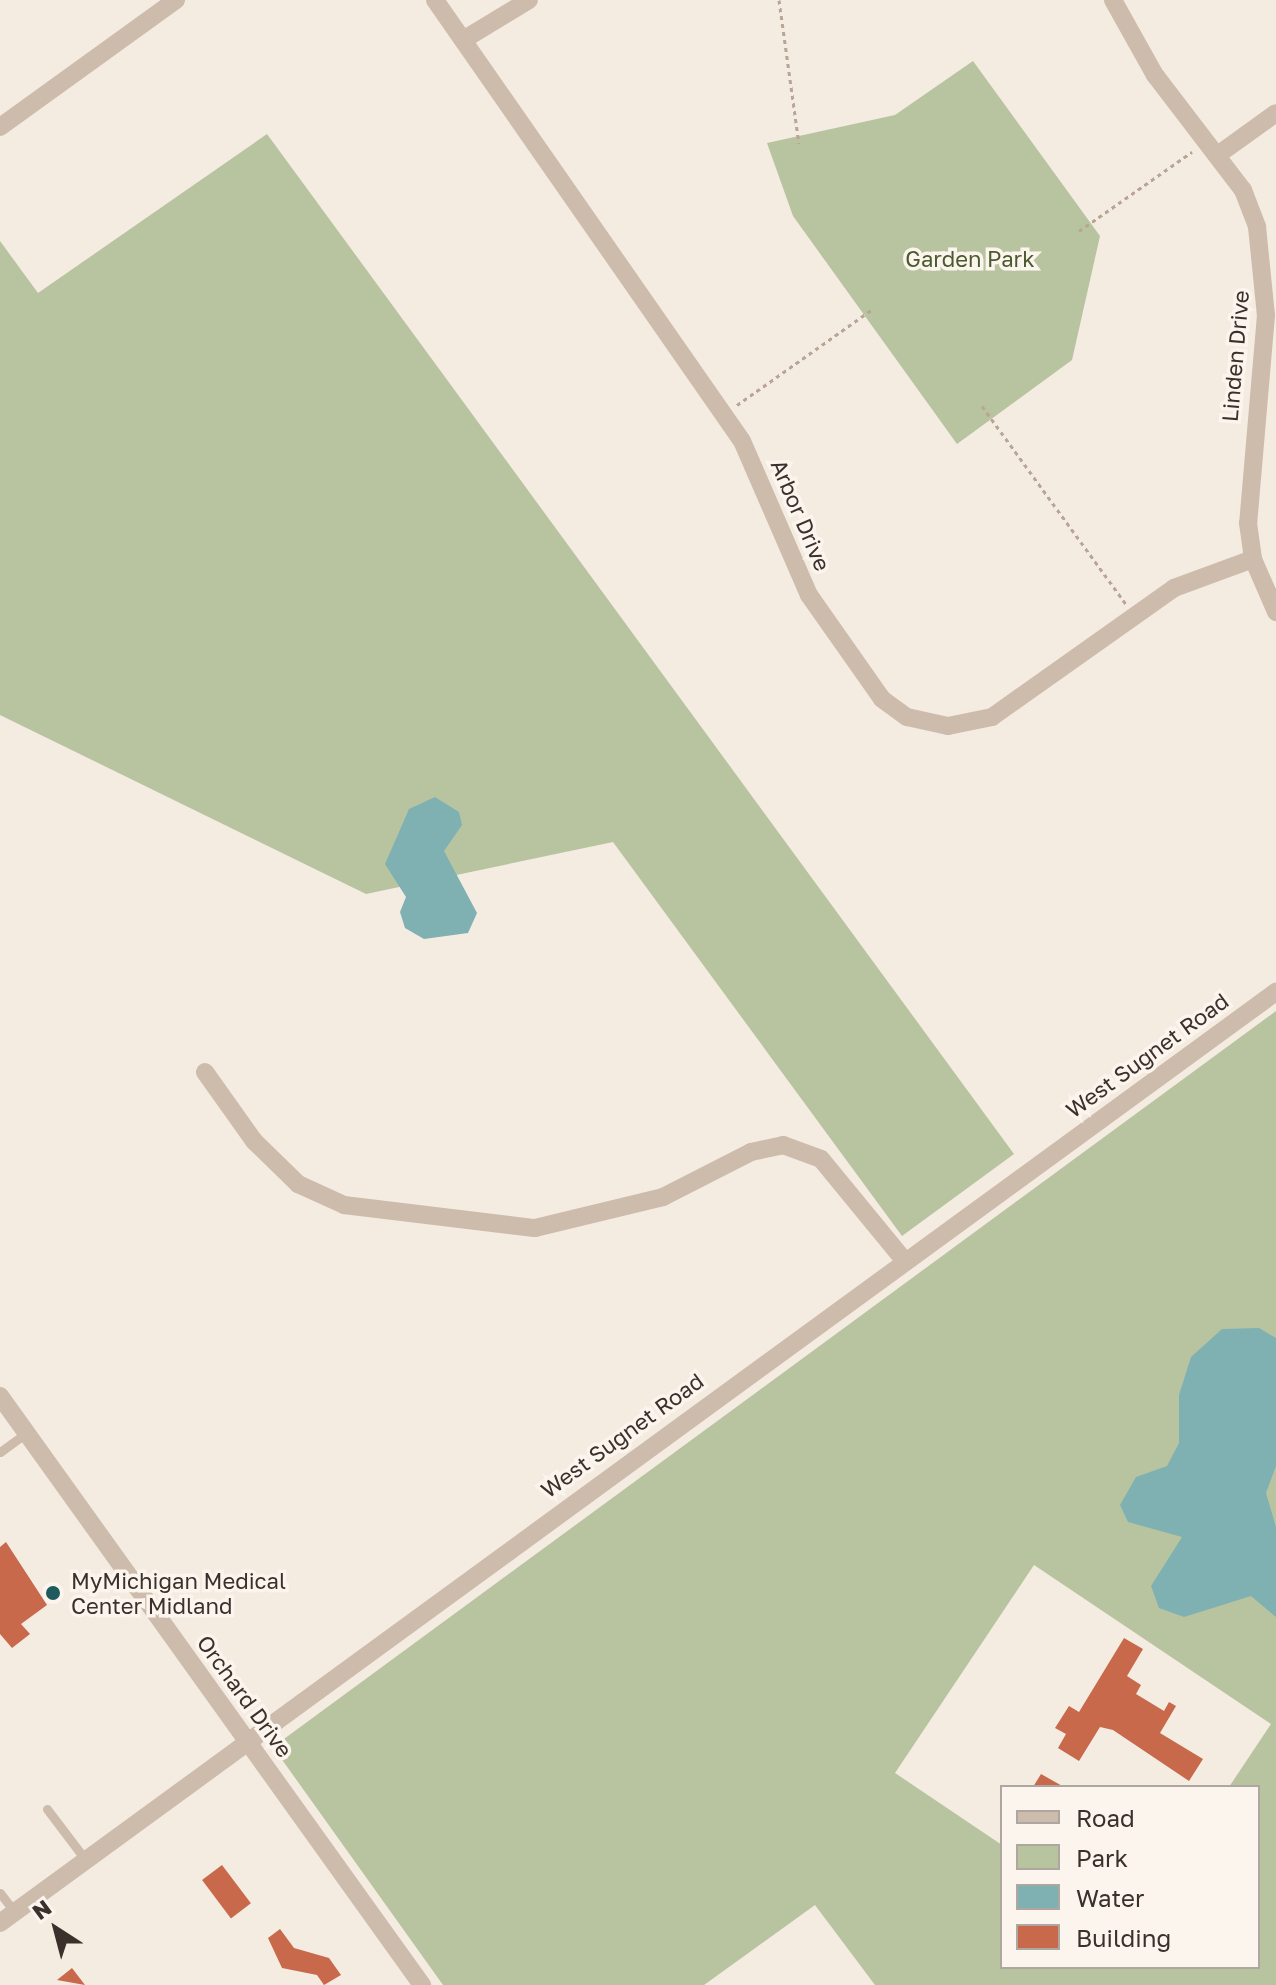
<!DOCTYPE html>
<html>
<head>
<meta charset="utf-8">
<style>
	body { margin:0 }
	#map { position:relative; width:1276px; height:1985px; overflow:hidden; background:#f4ebe1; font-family:"Golos Text",sans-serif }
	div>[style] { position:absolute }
	.green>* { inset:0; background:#b8c4a0 }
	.water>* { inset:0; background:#7fb0b2 }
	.building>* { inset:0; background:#c8694b; transform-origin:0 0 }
	.path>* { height:3px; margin-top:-1.5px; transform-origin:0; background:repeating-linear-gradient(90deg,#b9a596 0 4px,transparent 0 8px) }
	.service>* { height:9px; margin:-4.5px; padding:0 4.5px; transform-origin:4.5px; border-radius:4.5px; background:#cdbbac }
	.minor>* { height:18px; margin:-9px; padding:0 9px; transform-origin:9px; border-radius:9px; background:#cdbbac }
	.dots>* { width:22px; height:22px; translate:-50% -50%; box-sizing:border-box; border:4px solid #fbf5ee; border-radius:50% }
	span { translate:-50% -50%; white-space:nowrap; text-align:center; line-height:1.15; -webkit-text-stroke:7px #fbf5ee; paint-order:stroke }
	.park-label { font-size:22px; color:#4a5a2e }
	.street-label { font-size:22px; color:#3b302b }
	.poi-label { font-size:22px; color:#3b302b }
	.left { translate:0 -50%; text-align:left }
	.legend { position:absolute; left:1000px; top:1785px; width:260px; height:184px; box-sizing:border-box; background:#fbf5ee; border:2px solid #aea6a0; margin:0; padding:10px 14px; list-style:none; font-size:24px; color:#3b302b }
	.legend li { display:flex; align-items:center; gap:16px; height:40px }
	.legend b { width:40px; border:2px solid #aea6a0 }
	.north { position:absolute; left:16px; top:1889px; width:80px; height:80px; -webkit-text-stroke:6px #fbf5ee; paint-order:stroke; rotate:324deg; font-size:22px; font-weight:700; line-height:32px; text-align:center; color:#3b302b }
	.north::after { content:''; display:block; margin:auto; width:28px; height:36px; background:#3b302b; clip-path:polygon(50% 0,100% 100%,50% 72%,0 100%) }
</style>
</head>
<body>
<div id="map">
	<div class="green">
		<i style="clip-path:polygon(973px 61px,1100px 236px,1072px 360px,957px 444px,793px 216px,767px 143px,895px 115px)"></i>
		<i style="clip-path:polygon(267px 134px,1014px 1154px,902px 1236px,613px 842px,366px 894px,0 715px,0 241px,38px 293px)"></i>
		<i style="clip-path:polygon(evenodd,1276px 1011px,1276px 1985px,875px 1985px,815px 1905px,704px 1985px,443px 1985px,273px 1747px,1276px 1011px,1034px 1565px,1271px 1724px,1229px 1787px,1258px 1787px,1258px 1967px,1002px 1967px,1002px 1845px,895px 1773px,1034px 1565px)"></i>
	</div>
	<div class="water">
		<i style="clip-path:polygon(435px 797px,459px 812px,462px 825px,444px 851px,477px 913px,468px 933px,424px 939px,405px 928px,400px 912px,406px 897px,385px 864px,409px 809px)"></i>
		<i style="clip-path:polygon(1259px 1328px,1276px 1338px,1276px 1466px,1266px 1493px,1276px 1527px,1276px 1617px,1251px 1596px,1184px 1617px,1159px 1608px,1151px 1586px,1182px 1537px,1128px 1522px,1120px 1505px,1136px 1477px,1167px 1466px,1179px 1443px,1179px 1395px,1191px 1357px,1222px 1329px)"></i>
	</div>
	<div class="building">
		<i style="clip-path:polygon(6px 1542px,47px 1605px,21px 1624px,30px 1634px,12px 1648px,0 1634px,0 1547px)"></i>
		<i style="clip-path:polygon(1124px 1638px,1143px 1649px,1127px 1676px,1141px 1685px,1136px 1694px,1164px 1711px,1169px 1702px,1176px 1706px,1160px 1733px,1203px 1759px,1189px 1781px,1113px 1730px,1100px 1727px,1079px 1761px,1058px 1748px,1066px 1734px,1055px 1728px,1069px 1706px,1079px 1712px)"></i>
		<i style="clip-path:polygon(1041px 1774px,1064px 1787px,1033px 1787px)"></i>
		<i style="left:222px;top:1865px;width:48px;height:25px;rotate:53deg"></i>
		<i style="clip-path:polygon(280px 1929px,294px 1948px,329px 1958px,341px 1975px,324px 1985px,317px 1975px,282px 1968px,268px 1938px)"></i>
		<i style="clip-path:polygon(72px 1968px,85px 1985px,57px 1980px)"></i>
	</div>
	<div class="path">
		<i style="left:779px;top:0;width:145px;rotate:82.1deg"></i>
		<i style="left:1079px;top:231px;width:138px;rotate:-35deg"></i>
		<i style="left:737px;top:405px;width:164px;rotate:-35.3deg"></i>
		<i style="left:982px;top:406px;width:245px;rotate:54deg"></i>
	</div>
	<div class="service">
		<i style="left:0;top:1452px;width:32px;rotate:-36deg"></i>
		<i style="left:47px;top:1809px;width:63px;rotate:52.8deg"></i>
		<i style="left:0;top:1893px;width:24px;rotate:52deg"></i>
	</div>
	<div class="minor">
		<i style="left:435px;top:0;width:537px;rotate:55.16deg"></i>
		<i style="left:742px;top:441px;width:168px;rotate:66.5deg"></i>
		<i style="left:809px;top:595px;width:127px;rotate:54.9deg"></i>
		<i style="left:882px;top:699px;width:31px;rotate:36deg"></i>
		<i style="left:907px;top:717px;width:42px;rotate:12.4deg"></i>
		<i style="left:948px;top:726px;width:45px;rotate:-11.6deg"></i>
		<i style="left:992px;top:717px;width:223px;rotate:-35.3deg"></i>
		<i style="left:1174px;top:588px;width:84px;rotate:-20.2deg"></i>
		<i style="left:1113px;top:0;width:86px;rotate:60.8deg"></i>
		<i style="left:1155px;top:75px;width:145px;rotate:52.6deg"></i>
		<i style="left:1243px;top:190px;width:40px;rotate:69deg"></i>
		<i style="left:1257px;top:227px;width:88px;rotate:84.2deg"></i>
		<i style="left:1266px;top:315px;width:209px;rotate:94.9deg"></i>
		<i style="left:1248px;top:523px;width:36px;rotate:82deg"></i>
		<i style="left:1253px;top:559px;width:58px;rotate:66.5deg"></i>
		<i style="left:463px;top:40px;width:77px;rotate:-31.2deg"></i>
		<i style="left:0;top:127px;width:217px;rotate:-35.8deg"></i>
		<i style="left:1219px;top:154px;width:70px;rotate:-35.7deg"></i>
		<i style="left:205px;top:1072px;width:85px;rotate:54.6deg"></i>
		<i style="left:254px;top:1141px;width:62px;rotate:44.3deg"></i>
		<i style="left:298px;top:1184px;width:51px;rotate:24.5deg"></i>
		<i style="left:344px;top:1205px;width:192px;rotate:6.9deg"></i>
		<i style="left:535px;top:1228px;width:132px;rotate:-13.6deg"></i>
		<i style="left:663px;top:1197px;width:99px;rotate:-27.1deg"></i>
		<i style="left:751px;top:1152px;width:33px;rotate:-12deg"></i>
		<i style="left:783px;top:1145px;width:40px;rotate:20.2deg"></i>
		<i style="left:821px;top:1159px;width:129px;rotate:50.6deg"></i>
		<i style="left:0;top:1396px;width:725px;rotate:54.38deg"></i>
		<i style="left:0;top:1923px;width:1580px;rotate:-36.12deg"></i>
	</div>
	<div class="dots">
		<i style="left:53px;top:1593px;background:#1f5a5e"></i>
	</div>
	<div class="park-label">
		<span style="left:970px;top:259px">Garden Park</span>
	</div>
	<div class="street-label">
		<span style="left:1235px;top:356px;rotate:-85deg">Linden Drive</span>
		<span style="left:801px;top:515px;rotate:67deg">Arbor Drive</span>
		<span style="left:1147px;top:1055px;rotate:-36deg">West Sugnet Road</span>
		<span style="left:622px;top:1435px;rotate:-36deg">West Sugnet Road</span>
		<span style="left:245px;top:1696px;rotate:54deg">Orchard Drive</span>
	</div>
	<div class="poi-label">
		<span class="left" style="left:71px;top:1593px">MyMichigan Medical<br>Center Midland</span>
	</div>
	<ul class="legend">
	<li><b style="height:10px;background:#cdbbac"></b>Road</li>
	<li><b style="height:22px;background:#b8c4a0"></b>Park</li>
	<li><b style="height:22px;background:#7fb0b2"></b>Water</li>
	<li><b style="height:22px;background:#c8694b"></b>Building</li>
	</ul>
	<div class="north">N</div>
</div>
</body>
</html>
